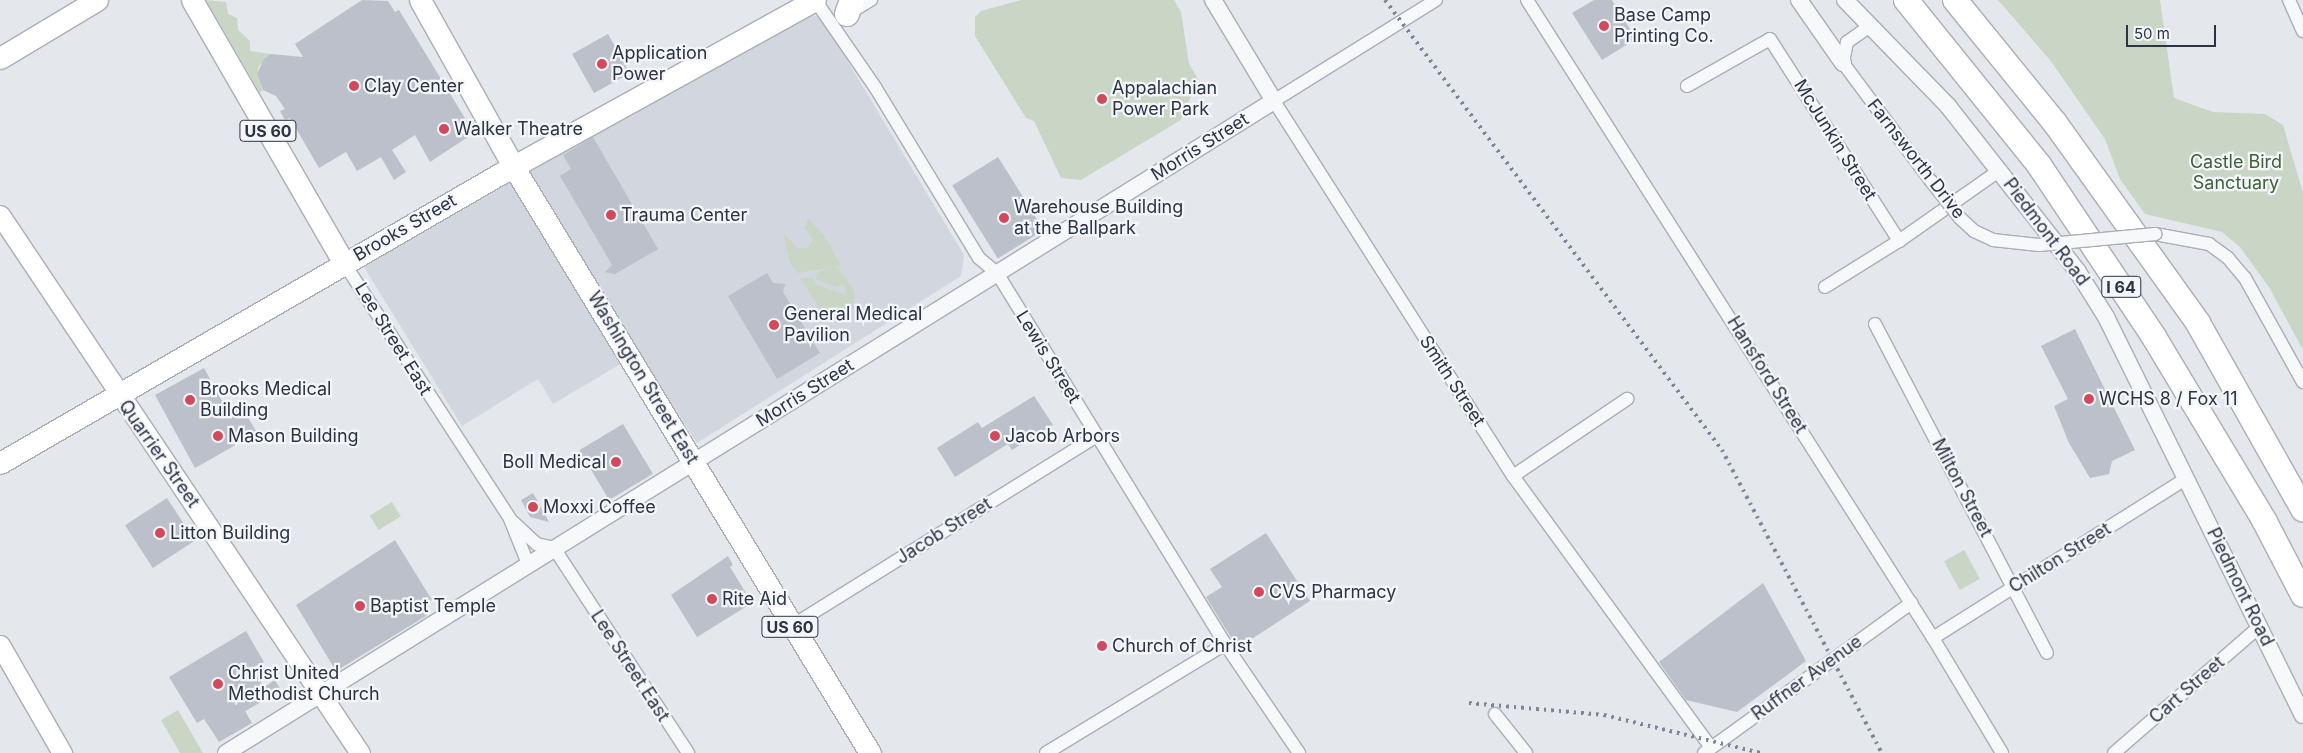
<!DOCTYPE html>
<html>
<head>
<meta charset="utf-8">
<style>
	body { margin:0 }
	#map { position:relative; width:2303px; height:753px; overflow:hidden; background:#e4e7ec; font-family:Inter,sans-serif }
	div>[style] { position:absolute }
	.built>* { inset:0; background:#d2d6de }
	.green>* { inset:0; background:#c9d6c5; transform-origin:0 0 }
	.building>* { inset:0; background:#bbc0ca; transform-origin:0 0 }
	.roads { filter:drop-shadow(1px 0 #a9aeb7) drop-shadow(-1px 0 #a9aeb7) drop-shadow(0 1px #a9aeb7) drop-shadow(0 -1px #a9aeb7) }
	.minor>* { height:12px; margin:-6px; padding:0 6px; transform-origin:6px; border-radius:6px; background:#f7f8fa }
	.tertiary>* { height:16px; margin:-8px; padding:0 8px; transform-origin:8px; border-radius:8px; background:#f7f8fa }
	.secondary>* { height:19px; margin:-9.5px; padding:0 9.5px; transform-origin:9.5px; border-radius:9.5px; background:#fff }
	.primary>* { height:21px; margin:-10.5px; padding:0 10.5px; transform-origin:10.5px; border-radius:10.5px; background:#fff }
	.motorway>* { height:24px; margin:-12px; padding:0 12px; transform-origin:12px; border-radius:12px; background:#fff }
	.rail>* { height:4px; margin-top:-2px; transform-origin:0; background:repeating-linear-gradient(90deg,#7d8696 0 2.5px,transparent 0 7.5px) }
	.bridges { filter:drop-shadow(1px 0 #a9aeb7) drop-shadow(-1px 0 #a9aeb7) drop-shadow(0 1px #a9aeb7) drop-shadow(0 -1px #a9aeb7) }
	.minor-bridge>* { height:12px; margin:-6px; padding:0 6px; transform-origin:6px; border-radius:6px; background:#f7f8fa }
	.dots>* { width:14px; height:14px; translate:-50% -50%; box-sizing:border-box; border:2px solid #f4f6f9; border-radius:50% }
	span { translate:-50% -50%; white-space:nowrap; text-align:center; line-height:1.15; -webkit-text-stroke:4.5px #f4f6f9; paint-order:stroke }
	.shield-label span { padding:1px 4px; background:#f4f6f9; border:1px solid; border-radius:4px; -webkit-text-stroke-width:0 }
	.shield-label { font-size:16px; color:#2b3445; font-weight:700 }
	.poi-label { font-size:18px; color:#2b3445 }
	.left { translate:0 -50%; text-align:left }
	.right { translate:-100% -50%; text-align:right }
	.street-label { font-size:18px; color:#2b3445 }
	.park-label { font-size:18px; color:#3f6138 }
	.scale { position:absolute; left:2126px; top:25px; width:90px; height:22px; box-sizing:border-box; border:2px solid #2b3445; border-top:0; padding-left:6px; font-size:15px; line-height:18px; white-space:nowrap; color:#2b3445; -webkit-text-stroke:4px #f4f6f9; paint-order:stroke }
</style>
</head>
<body>
<div id="map">
	<div class="built">
		<i style="clip-path:polygon(802px 14px,821px 17px,964px 255px,961px 276px,697px 443px,639px 353px,553px 404px,538px 379px,462px 426px,364px 267px)"></i>
	</div>
	<div class="green">
		<i style="clip-path:polygon(206px 0,226px 2px,228px 14px,237px 18px,238px 30px,250px 41px,250px 51px,272px 54px,259px 66px,257px 75px,263px 90px,260px 93px)"></i>
		<i style="clip-path:polygon(1021px 0,1174px 0,1181px 12px,1189px 64px,1198px 79px,1181px 120px,1081px 180px,1061px 178px,1034px 121px,1026px 118px,975px 36px,975px 17px,981px 11px)"></i>
		<i style="clip-path:polygon(1998px 0,2160px 0,2174px 98px,2213px 112px,2265px 114px,2283px 125px,2303px 193px,2303px 350px,2270px 289px,2240px 247px,2222px 232px,2145px 214px,2120px 179px,2105px 139px,2050px 60px)"></i>
		<i style="clip-path:polygon(808px 218px,825px 237px,841px 266px,797px 273px,789px 261px,784px 234px,797px 248px,808px 248px,813px 240px,805px 228px)"></i>
		<i style="clip-path:polygon(832px 267px,839px 269px,855px 292px,853px 306px,842px 315px,822px 312px,800px 278px,813px 278px,817px 285px,846px 295px,844px 285px,835px 287px,816px 279px,817px 273px)"></i>
		<i style="left:392px;top:502px;width:17px;height:26px;rotate:59deg"></i>
		<i style="left:1964px;top:550px;width:33px;height:23px;rotate:61deg"></i>
		<i style="clip-path:polygon(178px 710px,203px 753px,180px 753px,161px 720px)"></i>
	</div>
	<div class="building">
		<i style="clip-path:polygon(362px 0,388px 1px,395px 12px,399px 10px,474px 133px,430px 162px,415px 135px,392px 150px,406px 172px,394px 180px,381px 157px,357px 171px,346px 152px,319px 168px,290px 118px,285px 120px,280px 111px,285px 109px,276px 96px,263px 90px,257px 74px,264px 59px,271px 54px,303px 57px,295px 44px)"></i>
		<i style="clip-path:polygon(1594px 0,1612px 0,1636px 39px,1602px 60px,1572px 13px)"></i>
		<i style="left:608px;top:34px;width:45px;height:41px;rotate:61deg"></i>
		<i style="clip-path:polygon(593px 137px,658px 249px,615px 274px,605px 272px,612px 265px,560px 176px,571px 169px,563px 155px)"></i>
		<i style="left:998px;top:157px;width:86px;height:54px;rotate:58deg"></i>
		<i style="clip-path:polygon(767px 273px,773px 283px,785px 284px,783px 292px,820px 353px,777px 379px,728px 296px)"></i>
		<i style="clip-path:polygon(2075px 329px,2135px 450px,2112px 461px,2109px 474px,2090px 478px,2069px 443px,2054px 406px,2068px 399px,2041px 346px)"></i>
		<i style="clip-path:polygon(204px 368px,228px 412px,241px 405px,257px 433px,195px 468px,155px 395px)"></i>
		<i style="clip-path:polygon(1034px 396px,1053px 425px,1012px 450px,1008px 444px,955px 477px,937px 448px,978px 422px,982px 428px)"></i>
		<i style="left:623px;top:424px;width:58px;height:51px;rotate:59deg"></i>
		<i style="clip-path:polygon(533px 493px,549px 522px,530px 517px,521px 500px)"></i>
		<i style="left:167px;top:498px;width:51px;height:50px;rotate:57deg"></i>
		<i style="clip-path:polygon(1266px 533px,1310px 601px,1244px 644px,1241px 640px,1235px 644px,1206px 597px,1222px 587px,1210px 569px)"></i>
		<i style="clip-path:polygon(395px 540px,432px 600px,420px 608px,426px 616px,336px 671px,296px 605px)"></i>
		<i style="clip-path:polygon(728px 556px,733px 565px,730px 567px,752px 603px,697px 637px,671px 595px)"></i>
		<i style="clip-path:polygon(1763px 583px,1806px 661px,1737px 712px,1686px 700px,1659px 662px)"></i>
		<i style="clip-path:polygon(246px 631px,264px 662px,252px 668px,264px 687px,275px 680px,281px 691px,245px 711px,252px 723px,219px 742px,204px 719px,197px 723px,169px 677px)"></i>
	</div>
	<div class="roads">
		<div class="minor">
			<i style="left:815px;top:0;width:106px;rotate:55.4deg"></i>
			<i style="left:875px;top:87px;width:200px;rotate:58.7deg"></i>
			<i style="left:979px;top:258px;width:23px;rotate:40deg"></i>
			<i style="left:997px;top:273px;width:435px;rotate:58.4deg"></i>
			<i style="left:1225px;top:644px;width:132px;rotate:55.8deg"></i>
			<i style="left:1436px;top:0;width:191px;rotate:148.1deg"></i>
			<i style="left:1274px;top:101px;width:445px;rotate:57.5deg"></i>
			<i style="left:1513px;top:476px;width:336px;rotate:53.9deg"></i>
			<i style="left:1527px;top:0;width:756px;rotate:57.53deg"></i>
			<i style="left:1933px;top:638px;width:134px;rotate:59deg"></i>
			<i style="left:2289px;top:0;width:34px;rotate:66deg"></i>
			<i style="left:849px;top:13px;width:26px;rotate:-31deg"></i>
			<i style="left:1870px;top:26px;width:28px;rotate:145deg"></i>
			<i style="left:1847px;top:42px;width:21px;rotate:101deg"></i>
			<i style="left:1843px;top:63px;width:147px;rotate:53.3deg"></i>
			<i style="left:1687px;top:86px;width:95px;rotate:-29.5deg"></i>
			<i style="left:1770px;top:39px;width:240px;rotate:57.4deg"></i>
			<i style="left:2155px;top:234px;width:55px;rotate:10.5deg"></i>
			<i style="left:2209px;top:244px;width:24px;rotate:36deg"></i>
			<i style="left:2228px;top:258px;width:26px;rotate:50deg"></i>
			<i style="left:2245px;top:278px;width:119px;rotate:60.9deg"></i>
			<i style="left:344px;top:263px;width:305px;rotate:57deg"></i>
			<i style="left:510px;top:519px;width:48px;rotate:68.2deg"></i>
			<i style="left:1825px;top:287px;width:87px;rotate:-31.9deg"></i>
			<i style="left:1899px;top:241px;width:123px;rotate:-35.1deg"></i>
			<i style="left:1875px;top:324px;width:371px;rotate:62.4deg"></i>
			<i style="left:1513px;top:476px;width:138px;rotate:-34deg"></i>
			<i style="left:513px;top:522px;width:33px;rotate:43deg"></i>
			<i style="left:537px;top:544px;width:17px;rotate:13deg"></i>
			<i style="left:554px;top:548px;width:245px;rotate:56.8deg"></i>
			<i style="left:790px;top:627px;width:362px;rotate:-31.9deg"></i>
			<i style="left:1933px;top:638px;width:300px;rotate:-32.2deg"></i>
			<i style="left:1495px;top:714px;width:50px;rotate:51.5deg"></i>
			<i style="left:1046px;top:753px;width:210px;rotate:-31.3deg"></i>
			<i style="left:1704px;top:753px;width:256px;rotate:-35.9deg"></i>
			<i style="left:2114px;top:753px;width:192px;rotate:-41deg"></i>
		</div>
		<div class="tertiary">
			<i style="left:1799px;top:0;width:77px;rotate:55.1deg"></i>
			<i style="left:1845px;top:0;width:148px;rotate:45.8deg"></i>
			<i style="left:1948px;top:106px;width:211px;rotate:51.9deg"></i>
			<i style="left:2078px;top:272px;width:53px;rotate:58.1deg"></i>
			<i style="left:2106px;top:317px;width:444px;rotate:63.7deg"></i>
			<i style="left:226px;top:753px;width:1234px;rotate:-31.89deg"></i>
			<i style="left:1274px;top:101px;width:118px;rotate:-121.1deg"></i>
		</div>
		<div class="secondary">
			<i style="left:0;top:215px;width:647px;rotate:56.21deg"></i>
			<i style="left:0;top:645px;width:125px;rotate:60.1deg"></i>
		</div>
		<div class="primary">
			<i style="left:192px;top:0;width:304px;rotate:60deg"></i>
			<i style="left:420px;top:0;width:190px;rotate:60.7deg"></i>
			<i style="left:513px;top:166px;width:687px;rotate:58.69deg"></i>
			<i style="left:0;top:58px;width:113px;rotate:-30.9deg"></i>
			<i style="left:0;top:463px;width:575px;rotate:-30.04deg"></i>
			<i style="left:498px;top:175px;width:362px;rotate:-28.9deg"></i>
		</div>
		<div class="motorway">
			<i style="left:1906px;top:0;width:212px;rotate:51.1deg"></i>
			<i style="left:2039px;top:165px;width:207px;rotate:56.2deg"></i>
			<i style="left:2154px;top:337px;width:216px;rotate:59deg"></i>
			<i style="left:2265px;top:522px;width:82px;rotate:62.5deg"></i>
			<i style="left:1955px;top:0;width:159px;rotate:50.9deg"></i>
			<i style="left:2055px;top:123px;width:246px;rotate:54.4deg"></i>
			<i style="left:2198px;top:323px;width:214px;rotate:60.6deg"></i>
			<i style="left:847px;top:14px;width:15px;rotate:-70deg"></i>
		</div>
	</div>
	<div class="rail">
		<i style="left:1385px;top:0;width:562px;rotate:53.17deg"></i>
		<i style="left:1722px;top:450px;width:343px;rotate:62.2deg"></i>
		<i style="left:1469px;top:703px;width:136px;rotate:5.1deg"></i>
		<i style="left:1604px;top:715px;width:162px;rotate:13.6deg"></i>
	</div>
	<div class="bridges">
		<div class="minor-bridge">
			<i style="left:1931px;top:181px;width:47px;rotate:51.9deg"></i>
			<i style="left:1960px;top:218px;width:19px;rotate:43deg"></i>
			<i style="left:1974px;top:231px;width:21px;rotate:25deg"></i>
			<i style="left:1993px;top:240px;width:46px;rotate:6.2deg"></i>
			<i style="left:2039px;top:245px;width:117px;rotate:-5.4deg"></i>
		</div>
	</div>
	<div class="dots">
		<i style="left:1604px;top:26px;background:#d1495b"></i>
		<i style="left:602px;top:64px;background:#d1495b"></i>
		<i style="left:354px;top:86px;background:#d1495b"></i>
		<i style="left:1102px;top:99px;background:#d1495b"></i>
		<i style="left:444px;top:129px;background:#d1495b"></i>
		<i style="left:611px;top:215px;background:#d1495b"></i>
		<i style="left:1004px;top:218px;background:#d1495b"></i>
		<i style="left:774px;top:325px;background:#d1495b"></i>
		<i style="left:2089px;top:399px;background:#d1495b"></i>
		<i style="left:190px;top:400px;background:#d1495b"></i>
		<i style="left:218px;top:436px;background:#d1495b"></i>
		<i style="left:995px;top:436px;background:#d1495b"></i>
		<i style="left:616px;top:462px;background:#d1495b"></i>
		<i style="left:533px;top:507px;background:#d1495b"></i>
		<i style="left:160px;top:533px;background:#d1495b"></i>
		<i style="left:1259px;top:592px;background:#d1495b"></i>
		<i style="left:712px;top:599px;background:#d1495b"></i>
		<i style="left:360px;top:606px;background:#d1495b"></i>
		<i style="left:1102px;top:646px;background:#d1495b"></i>
		<i style="left:218px;top:684px;background:#d1495b"></i>
	</div>
	<div class="shield-label">
		<span style="left:268px;top:131px">US 60</span>
		<span style="left:2121px;top:287px">I 64</span>
		<span style="left:790px;top:627px">US 60</span>
	</div>
	<div class="poi-label">
		<span class="left" style="left:1614px;top:26px">Base Camp<br>Printing Co.</span>
		<span class="left" style="left:612px;top:64px">Application<br>Power</span>
		<span class="left" style="left:364px;top:86px">Clay Center</span>
		<span class="left" style="left:1112px;top:99px">Appalachian<br>Power Park</span>
		<span class="left" style="left:454px;top:129px">Walker Theatre</span>
		<span class="left" style="left:1014px;top:218px">Warehouse Building<br>at the Ballpark</span>
		<span class="left" style="left:621px;top:215px">Trauma Center</span>
		<span class="left" style="left:784px;top:325px">General Medical<br>Pavilion</span>
		<span class="left" style="left:200px;top:400px">Brooks Medical<br>Building</span>
		<span class="left" style="left:2099px;top:399px">WCHS 8 / Fox 11</span>
		<span class="left" style="left:228px;top:436px">Mason Building</span>
		<span class="left" style="left:1005px;top:436px">Jacob Arbors</span>
		<span class="right" style="left:606px;top:462px">Boll Medical</span>
		<span class="left" style="left:543px;top:507px">Moxxi Coffee</span>
		<span class="left" style="left:170px;top:533px">Litton Building</span>
		<span class="left" style="left:1269px;top:592px">CVS Pharmacy</span>
		<span class="left" style="left:722px;top:599px">Rite Aid</span>
		<span class="left" style="left:370px;top:606px">Baptist Temple</span>
		<span class="left" style="left:1112px;top:646px">Church of Christ</span>
		<span class="left" style="left:228px;top:684px">Christ United<br>Methodist Church</span>
	</div>
	<div class="street-label">
		<span style="left:1835px;top:140px;rotate:58deg">McJunkin Street</span>
		<span style="left:1200px;top:147px;rotate:-32deg">Morris Street</span>
		<span style="left:1916px;top:159px;rotate:52deg">Farnsworth Drive</span>
		<span style="left:405px;top:228px;rotate:-30deg">Brooks Street</span>
		<span style="left:2046px;top:232px;rotate:53deg">Piedmont Road</span>
		<span style="left:393px;top:339px;rotate:58deg">Lee Street East</span>
		<span style="left:1048px;top:357px;rotate:58deg">Lewis Street</span>
		<span style="left:1767px;top:375px;rotate:58deg">Hansford Street</span>
		<span style="left:643px;top:378px;rotate:59deg">Washington Street East</span>
		<span style="left:1452px;top:381px;rotate:57deg">Smith Street</span>
		<span style="left:805px;top:393px;rotate:-32deg">Morris Street</span>
		<span style="left:159px;top:454px;rotate:55deg">Quarrier Street</span>
		<span style="left:1962px;top:488px;rotate:62deg">Milton Street</span>
		<span style="left:944px;top:531px;rotate:-32deg">Jacob Street</span>
		<span style="left:2060px;top:558px;rotate:-32deg">Chilton Street</span>
		<span style="left:2240px;top:587px;rotate:64deg">Piedmont Road</span>
		<span style="left:630px;top:666px;rotate:57deg">Lee Street East</span>
		<span style="left:1807px;top:678px;rotate:-36deg">Ruffner Avenue</span>
		<span style="left:2187px;top:690px;rotate:-41deg">Cart Street</span>
	</div>
	<div class="park-label">
		<span style="left:2236px;top:173px">Castle Bird<br>Sanctuary</span>
	</div>
	<div class="scale">50 m</div>
</div>
</body>
</html>
